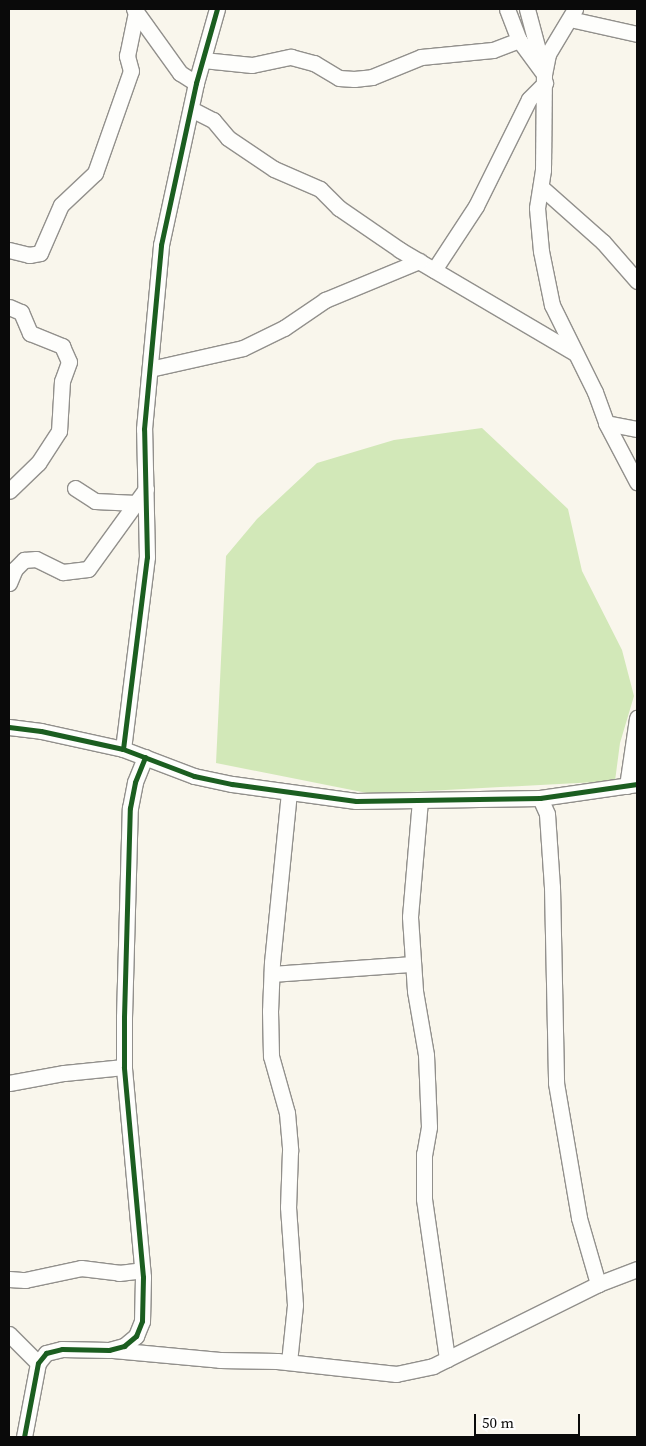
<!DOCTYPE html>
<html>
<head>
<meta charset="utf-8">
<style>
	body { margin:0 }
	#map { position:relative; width:646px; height:1446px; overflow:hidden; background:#f9f6ec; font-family:"Source Serif 4",serif }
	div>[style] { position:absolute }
	.forest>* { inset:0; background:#d2e8b8 }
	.roads { filter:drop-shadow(1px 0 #92908c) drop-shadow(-1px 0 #92908c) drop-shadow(0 1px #92908c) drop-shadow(0 -1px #92908c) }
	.minor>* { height:15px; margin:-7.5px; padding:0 7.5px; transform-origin:7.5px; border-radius:7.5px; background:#fefefc }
	.cycleway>* { height:5px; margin:-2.5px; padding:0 2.5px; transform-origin:2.5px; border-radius:2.5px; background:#1b5e20 }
	span { translate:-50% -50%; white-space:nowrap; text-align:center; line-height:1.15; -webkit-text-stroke:5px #fff; paint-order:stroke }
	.frame { position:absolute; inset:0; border:10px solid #0a0a0a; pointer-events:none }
	.scale { position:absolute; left:474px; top:1414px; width:106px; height:22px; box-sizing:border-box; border:2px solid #0a0a0a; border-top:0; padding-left:6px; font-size:15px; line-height:18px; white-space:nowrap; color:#0a0a0a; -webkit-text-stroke:4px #fff; paint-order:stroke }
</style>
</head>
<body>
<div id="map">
	<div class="forest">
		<i style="clip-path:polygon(482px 428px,568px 509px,582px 571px,622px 650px,634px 696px,620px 743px,615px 781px,372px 794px,216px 763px,226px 556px,257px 519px,317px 463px,394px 440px)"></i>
	</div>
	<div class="roads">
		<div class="minor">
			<i style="left:134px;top:9px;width:79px;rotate:54.3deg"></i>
			<i style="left:180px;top:73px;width:19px;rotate:32deg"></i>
			<i style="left:507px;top:9px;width:33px;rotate:69deg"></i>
			<i style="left:519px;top:40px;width:42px;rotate:53.7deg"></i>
			<i style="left:527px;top:9px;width:58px;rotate:75deg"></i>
			<i style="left:575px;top:9px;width:52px;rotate:121deg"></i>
			<i style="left:548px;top:54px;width:20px;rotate:101deg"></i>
			<i style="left:544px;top:74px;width:96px;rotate:90.6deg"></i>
			<i style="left:543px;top:170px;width:38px;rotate:99deg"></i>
			<i style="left:537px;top:208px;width:43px;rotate:84.7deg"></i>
			<i style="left:541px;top:251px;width:55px;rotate:78.5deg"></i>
			<i style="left:552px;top:305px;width:97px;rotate:63.7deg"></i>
			<i style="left:595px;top:392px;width:33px;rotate:70deg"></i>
			<i style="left:606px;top:423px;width:67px;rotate:62.3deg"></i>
			<i style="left:570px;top:19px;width:69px;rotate:12.6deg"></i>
			<i style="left:203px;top:60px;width:49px;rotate:5.8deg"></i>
			<i style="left:252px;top:65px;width:40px;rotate:-12deg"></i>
			<i style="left:291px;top:57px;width:24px;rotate:15deg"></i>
			<i style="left:314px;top:63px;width:29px;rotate:31deg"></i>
			<i style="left:339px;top:78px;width:15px;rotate:4deg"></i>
			<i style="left:354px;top:79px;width:18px;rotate:-6deg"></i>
			<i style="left:372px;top:77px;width:53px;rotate:-22.2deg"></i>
			<i style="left:421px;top:57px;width:72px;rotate:-5.6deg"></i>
			<i style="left:493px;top:50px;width:28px;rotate:-21deg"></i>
			<i style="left:191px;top:109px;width:25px;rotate:27deg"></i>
			<i style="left:213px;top:120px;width:23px;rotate:50deg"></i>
			<i style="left:228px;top:138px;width:55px;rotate:34deg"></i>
			<i style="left:274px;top:169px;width:50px;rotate:23.5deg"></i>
			<i style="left:320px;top:189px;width:27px;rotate:45deg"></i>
			<i style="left:339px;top:208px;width:74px;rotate:34.5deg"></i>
			<i style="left:400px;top:250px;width:203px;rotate:30.5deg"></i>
			<i style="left:541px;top:187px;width:83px;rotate:41.6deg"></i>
			<i style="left:603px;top:242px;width:52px;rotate:48.9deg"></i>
			<i style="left:9px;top:250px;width:21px;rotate:14deg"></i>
			<i style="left:29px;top:255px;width:11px;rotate:-10deg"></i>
			<i style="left:40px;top:253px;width:52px;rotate:-66.4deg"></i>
			<i style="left:61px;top:205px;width:47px;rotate:-43.3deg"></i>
			<i style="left:95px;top:173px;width:108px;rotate:-70.6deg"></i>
			<i style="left:131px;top:71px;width:16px;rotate:-105deg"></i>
			<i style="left:127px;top:56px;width:45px;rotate:-78.4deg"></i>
			<i style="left:434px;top:270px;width:77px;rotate:-56.7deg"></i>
			<i style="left:476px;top:206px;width:119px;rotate:-63.6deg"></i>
			<i style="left:529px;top:99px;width:23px;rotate:-45deg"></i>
			<i style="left:9px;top:307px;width:13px;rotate:23deg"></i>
			<i style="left:21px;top:312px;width:23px;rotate:67deg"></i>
			<i style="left:30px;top:333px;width:35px;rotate:22deg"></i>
			<i style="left:62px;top:346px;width:17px;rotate:66deg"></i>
			<i style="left:69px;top:362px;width:20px;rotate:110deg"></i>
			<i style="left:62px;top:381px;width:50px;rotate:93.4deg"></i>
			<i style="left:59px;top:431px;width:38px;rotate:123deg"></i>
			<i style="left:38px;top:463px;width:40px;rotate:136deg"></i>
			<i style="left:150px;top:369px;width:95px;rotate:-12.7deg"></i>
			<i style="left:243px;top:348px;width:46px;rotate:-26deg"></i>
			<i style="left:284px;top:328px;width:50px;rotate:-34.3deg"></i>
			<i style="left:325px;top:300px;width:102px;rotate:-22.5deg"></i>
			<i style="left:606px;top:423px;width:32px;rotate:11deg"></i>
			<i style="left:75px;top:488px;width:24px;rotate:33deg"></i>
			<i style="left:95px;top:501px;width:41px;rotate:2.8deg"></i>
			<i style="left:9px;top:583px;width:15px;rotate:-67deg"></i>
			<i style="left:15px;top:569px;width:13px;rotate:-45deg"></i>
			<i style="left:24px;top:560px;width:12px;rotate:-5deg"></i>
			<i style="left:36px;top:559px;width:30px;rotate:26deg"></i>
			<i style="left:63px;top:572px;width:25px;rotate:-7deg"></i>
			<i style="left:88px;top:569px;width:99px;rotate:-54.1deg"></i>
			<i style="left:9px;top:727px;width:32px;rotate:7deg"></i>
			<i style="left:41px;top:731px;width:84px;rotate:12.4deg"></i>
			<i style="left:123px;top:749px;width:76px;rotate:20.8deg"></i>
			<i style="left:194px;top:776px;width:39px;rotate:12deg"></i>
			<i style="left:232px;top:784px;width:125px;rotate:7.8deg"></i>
			<i style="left:356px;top:801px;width:184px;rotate:-0.9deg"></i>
			<i style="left:540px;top:798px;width:98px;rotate:-8.2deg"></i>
			<i style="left:123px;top:749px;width:193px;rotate:-82.9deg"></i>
			<i style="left:147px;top:557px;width:128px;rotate:-91.3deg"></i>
			<i style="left:144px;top:429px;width:185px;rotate:-84.7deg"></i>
			<i style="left:161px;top:245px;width:166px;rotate:-77.8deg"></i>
			<i style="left:196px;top:83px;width:77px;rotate:-74.2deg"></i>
			<i style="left:627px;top:786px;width:69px;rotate:-81.6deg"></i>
			<i style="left:289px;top:792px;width:171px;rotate:95.7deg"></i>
			<i style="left:272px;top:962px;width:49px;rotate:92.3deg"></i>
			<i style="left:270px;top:1011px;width:45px;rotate:88.7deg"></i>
			<i style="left:271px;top:1056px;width:59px;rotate:74.3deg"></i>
			<i style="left:287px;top:1113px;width:38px;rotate:85deg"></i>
			<i style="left:290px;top:1151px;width:56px;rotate:92deg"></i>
			<i style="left:288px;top:1207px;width:98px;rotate:85.9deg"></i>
			<i style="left:295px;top:1305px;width:57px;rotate:96deg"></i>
			<i style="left:540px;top:798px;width:17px;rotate:66deg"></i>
			<i style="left:547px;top:814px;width:73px;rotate:86.1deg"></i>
			<i style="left:552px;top:887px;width:196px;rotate:88.8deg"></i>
			<i style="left:556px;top:1083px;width:137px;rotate:80.3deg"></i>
			<i style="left:579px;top:1218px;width:69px;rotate:73.9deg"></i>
			<i style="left:420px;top:800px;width:117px;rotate:94.9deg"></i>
			<i style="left:410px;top:917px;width:74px;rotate:86.1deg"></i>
			<i style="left:415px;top:991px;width:65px;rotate:80.2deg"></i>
			<i style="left:426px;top:1055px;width:72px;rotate:87.6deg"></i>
			<i style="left:429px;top:1127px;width:27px;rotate:100deg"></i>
			<i style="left:424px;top:1154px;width:45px;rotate:90deg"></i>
			<i style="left:424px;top:1199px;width:162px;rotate:81.8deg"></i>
			<i style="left:272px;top:974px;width:141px;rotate:-4.1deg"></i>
			<i style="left:9px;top:1083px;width:56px;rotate:-10.3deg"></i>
			<i style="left:64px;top:1073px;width:60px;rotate:-5.7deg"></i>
			<i style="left:9px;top:1279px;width:16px;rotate:4deg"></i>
			<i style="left:25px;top:1280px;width:57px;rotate:-12.1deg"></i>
			<i style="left:81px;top:1268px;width:38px;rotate:7deg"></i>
			<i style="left:119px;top:1273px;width:23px;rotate:-7deg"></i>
			<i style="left:9px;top:1334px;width:41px;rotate:45deg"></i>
			<i style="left:113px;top:1350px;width:107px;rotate:5.3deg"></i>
			<i style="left:220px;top:1360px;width:57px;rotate:1deg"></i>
			<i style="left:277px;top:1361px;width:120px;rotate:6.2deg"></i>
			<i style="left:396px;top:1374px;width:38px;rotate:-12deg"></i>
			<i style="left:433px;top:1366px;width:184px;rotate:-26.4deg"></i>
			<i style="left:598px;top:1284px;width:42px;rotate:-21deg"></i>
			<i style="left:24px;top:1437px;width:75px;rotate:-79.3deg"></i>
			<i style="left:38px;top:1363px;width:13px;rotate:-51deg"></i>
			<i style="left:46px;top:1353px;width:16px;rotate:-14deg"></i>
			<i style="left:62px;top:1349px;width:47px;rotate:1.2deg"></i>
			<i style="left:109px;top:1350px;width:16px;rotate:-15deg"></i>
			<i style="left:124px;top:1346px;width:16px;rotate:-40deg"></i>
			<i style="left:136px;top:1336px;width:16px;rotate:-68deg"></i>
			<i style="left:142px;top:1321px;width:44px;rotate:-88.7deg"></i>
			<i style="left:143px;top:1277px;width:211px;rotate:-95.2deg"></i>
			<i style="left:124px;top:1067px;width:50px;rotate:-90deg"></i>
			<i style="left:124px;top:1017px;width:209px;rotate:-88.4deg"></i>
			<i style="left:130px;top:808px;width:26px;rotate:-79deg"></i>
			<i style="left:135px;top:782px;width:27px;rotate:-68deg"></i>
		</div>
	</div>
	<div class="cycleway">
		<i style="left:9px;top:727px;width:32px;rotate:7deg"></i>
		<i style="left:41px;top:731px;width:84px;rotate:12.4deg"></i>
		<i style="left:123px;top:749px;width:76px;rotate:20.8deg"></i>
		<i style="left:194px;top:776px;width:39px;rotate:12deg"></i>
		<i style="left:232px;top:784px;width:125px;rotate:7.8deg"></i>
		<i style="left:356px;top:801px;width:184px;rotate:-0.9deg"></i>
		<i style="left:540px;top:798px;width:98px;rotate:-8.2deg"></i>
		<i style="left:123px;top:749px;width:193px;rotate:-82.9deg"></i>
		<i style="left:147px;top:557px;width:128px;rotate:-91.3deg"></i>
		<i style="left:144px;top:429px;width:185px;rotate:-84.7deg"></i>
		<i style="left:161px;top:245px;width:166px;rotate:-77.8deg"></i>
		<i style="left:196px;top:83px;width:77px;rotate:-74.2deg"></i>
		<i style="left:24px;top:1437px;width:75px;rotate:-79.3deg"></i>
		<i style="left:38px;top:1363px;width:13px;rotate:-51deg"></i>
		<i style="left:46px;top:1353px;width:16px;rotate:-14deg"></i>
		<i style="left:62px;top:1349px;width:47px;rotate:1.2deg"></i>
		<i style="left:109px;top:1350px;width:16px;rotate:-15deg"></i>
		<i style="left:124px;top:1346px;width:16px;rotate:-40deg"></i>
		<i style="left:136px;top:1336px;width:16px;rotate:-68deg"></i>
		<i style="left:142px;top:1321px;width:44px;rotate:-88.7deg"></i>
		<i style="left:143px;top:1277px;width:211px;rotate:-95.2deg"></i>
		<i style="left:124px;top:1067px;width:50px;rotate:-90deg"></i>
		<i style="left:124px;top:1017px;width:209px;rotate:-88.4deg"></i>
		<i style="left:130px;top:808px;width:26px;rotate:-79deg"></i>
		<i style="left:135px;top:782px;width:27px;rotate:-68deg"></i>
	</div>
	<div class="frame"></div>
	<div class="scale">50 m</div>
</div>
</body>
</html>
